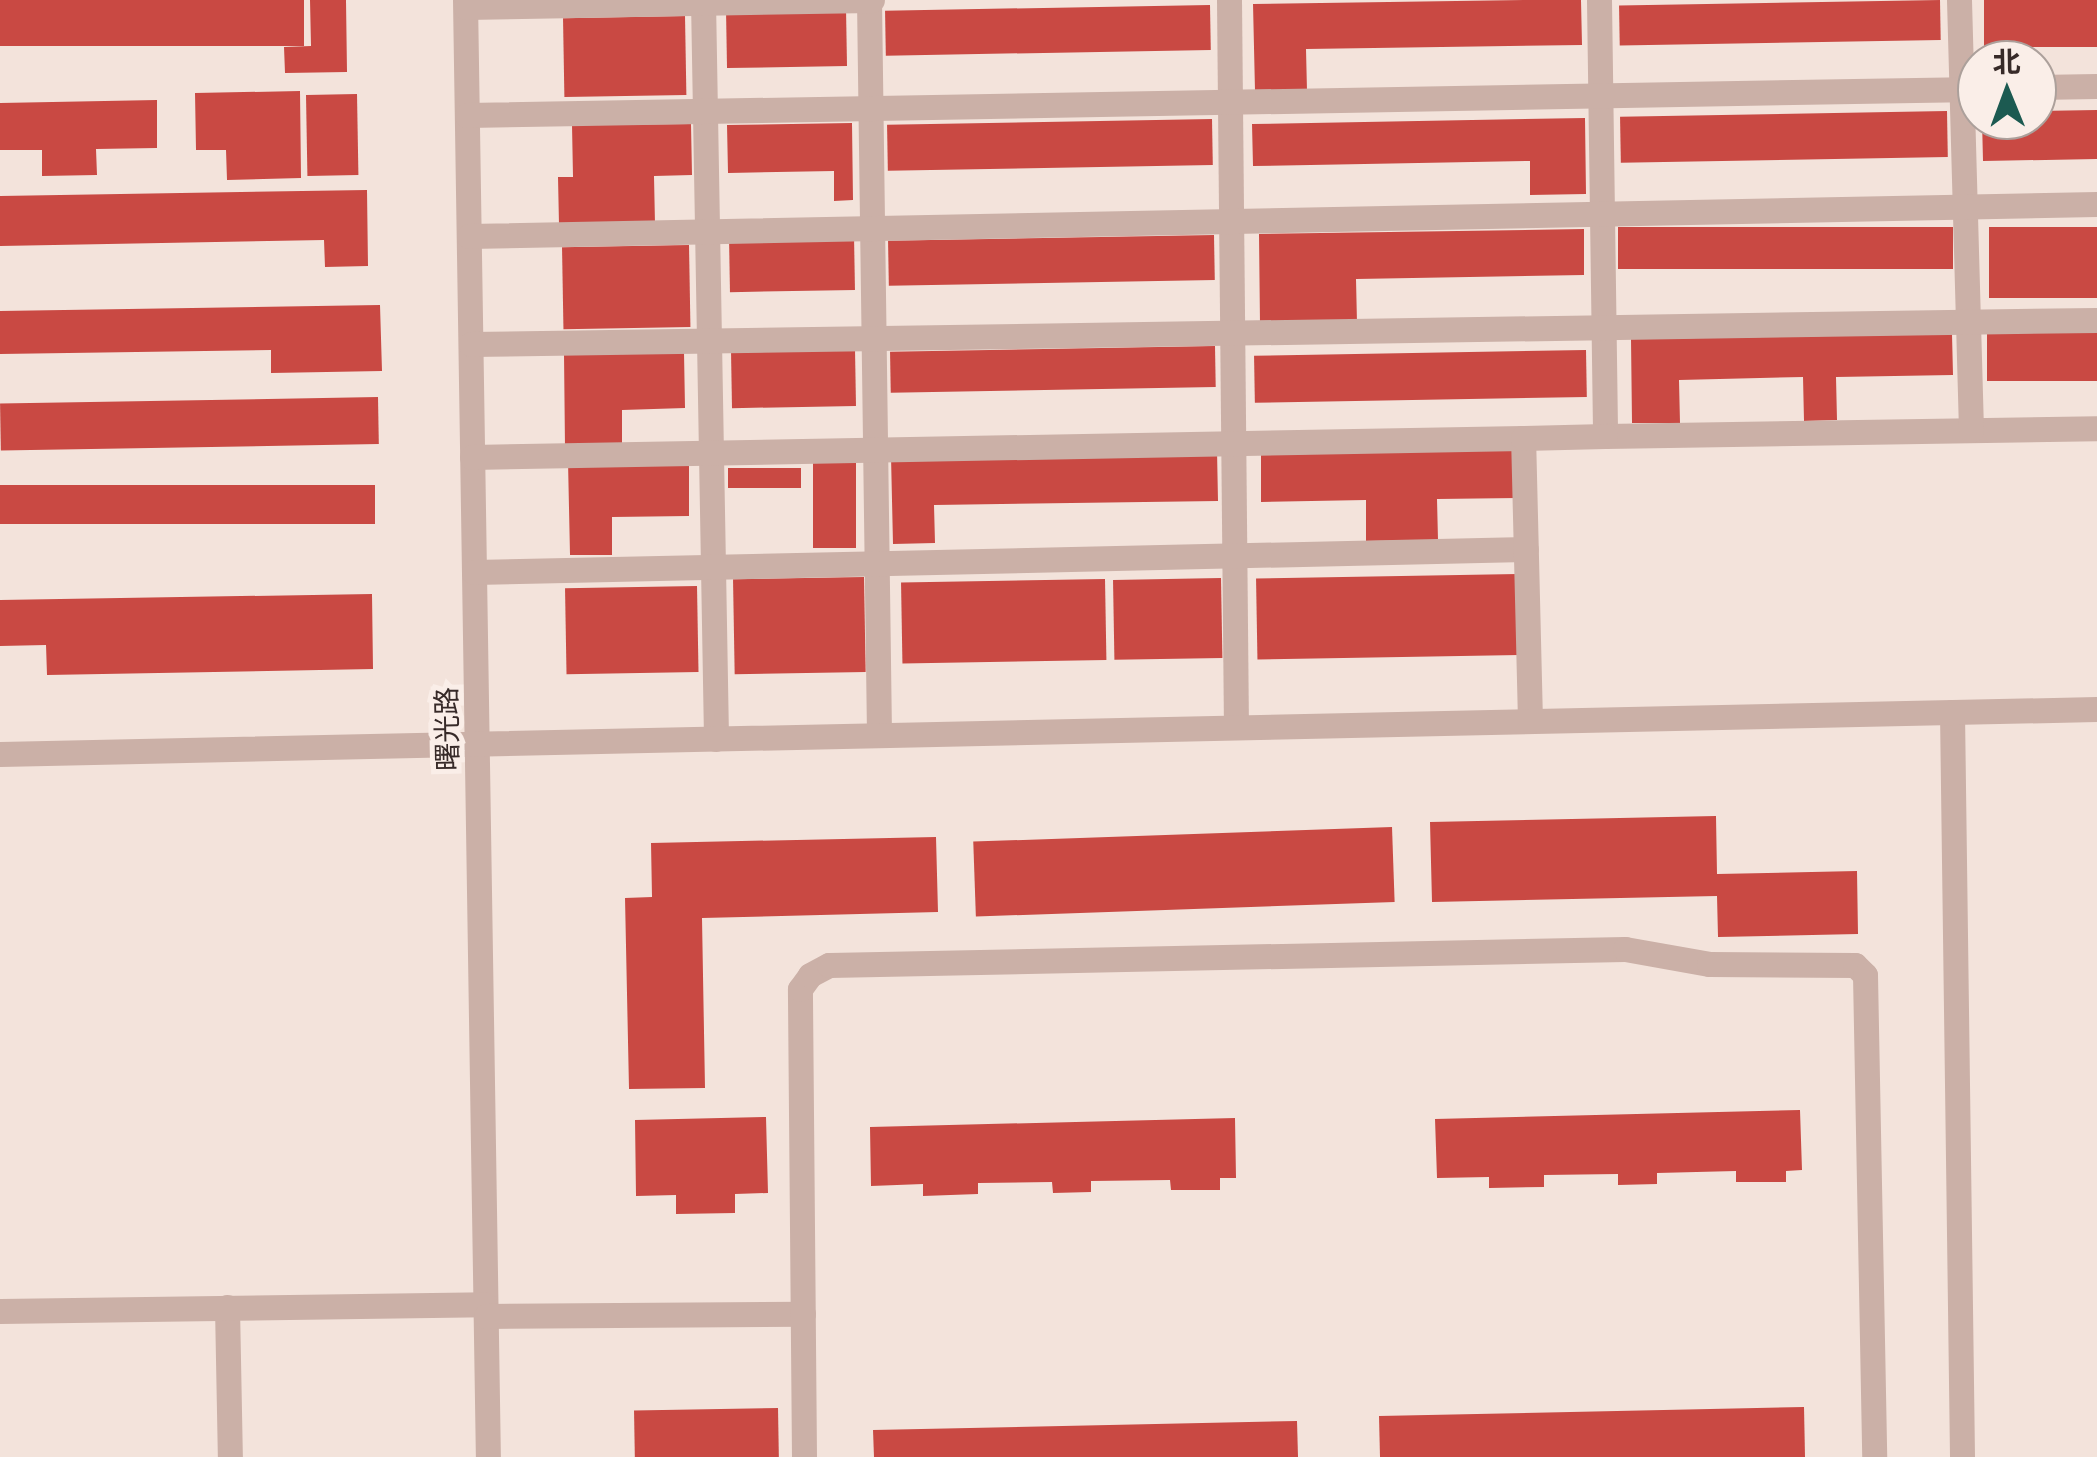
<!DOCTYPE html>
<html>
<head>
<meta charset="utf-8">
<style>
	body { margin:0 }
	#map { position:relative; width:2097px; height:1457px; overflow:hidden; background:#f3e3db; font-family:Figtree,"Noto Sans SC",sans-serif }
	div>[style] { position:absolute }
	.building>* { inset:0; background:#c94943; transform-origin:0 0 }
	.minor>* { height:25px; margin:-12.5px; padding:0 12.5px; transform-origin:12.5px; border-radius:12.5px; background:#cbb0a7 }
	span { translate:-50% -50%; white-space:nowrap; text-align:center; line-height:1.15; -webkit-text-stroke:10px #faeee8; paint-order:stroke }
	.street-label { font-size:28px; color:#372a28 }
	.north { position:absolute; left:1957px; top:40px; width:100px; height:100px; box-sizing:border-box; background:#faeee8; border:2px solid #aca09b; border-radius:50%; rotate:359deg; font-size:28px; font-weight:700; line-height:40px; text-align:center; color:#372a28 }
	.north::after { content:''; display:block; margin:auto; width:35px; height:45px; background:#1c5a51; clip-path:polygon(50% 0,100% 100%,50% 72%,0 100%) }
</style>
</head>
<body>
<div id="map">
	<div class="building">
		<i style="left:0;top:0;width:304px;height:46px"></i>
		<i style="clip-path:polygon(310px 0,346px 0,347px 72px,285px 73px,284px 47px,311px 46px)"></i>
		<i style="clip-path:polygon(1524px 0,1581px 0,1582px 45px,1306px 49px,1307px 91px,1255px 91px,1253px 4px)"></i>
		<i style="left:1940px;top:0;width:40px;height:321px;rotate:89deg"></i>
		<i style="left:1984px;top:0;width:113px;height:47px"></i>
		<i style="left:1210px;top:5px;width:45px;height:325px;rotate:89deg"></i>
		<i style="left:846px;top:8px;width:58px;height:120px;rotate:89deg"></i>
		<i style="left:685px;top:16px;width:79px;height:122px;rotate:89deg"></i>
		<i style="clip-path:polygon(300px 91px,301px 178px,227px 180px,226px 150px,196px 150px,195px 93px)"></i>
		<i style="left:357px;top:94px;width:81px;height:51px;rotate:89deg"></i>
		<i style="clip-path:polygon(157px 100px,157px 148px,96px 149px,97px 175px,42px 176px,42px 150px,0 150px,0 103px)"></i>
		<i style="clip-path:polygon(2097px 110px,2097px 159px,1983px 161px,1982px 120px,2037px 120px,2037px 111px)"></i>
		<i style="left:1947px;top:111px;width:46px;height:327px;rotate:89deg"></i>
		<i style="clip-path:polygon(1585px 118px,1586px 194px,1530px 195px,1530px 161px,1253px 166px,1252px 124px)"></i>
		<i style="left:1212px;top:119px;width:46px;height:325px;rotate:89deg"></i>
		<i style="clip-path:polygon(852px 123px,853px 200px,834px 201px,834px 171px,728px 173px,727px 125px)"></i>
		<i style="clip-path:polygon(691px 124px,692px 175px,654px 176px,655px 224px,559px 225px,558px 177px,573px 177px,572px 125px)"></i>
		<i style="clip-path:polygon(367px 190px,368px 266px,325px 267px,324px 240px,0 246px,0 196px)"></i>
		<i style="left:1953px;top:227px;width:42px;height:335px;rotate:90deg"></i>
		<i style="left:2097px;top:227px;width:71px;height:108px;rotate:90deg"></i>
		<i style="clip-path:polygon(1584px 229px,1584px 275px,1356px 279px,1357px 323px,1260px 325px,1259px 234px)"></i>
		<i style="left:854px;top:235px;width:55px;height:125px;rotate:89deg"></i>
		<i style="left:1214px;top:235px;width:45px;height:326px;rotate:89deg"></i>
		<i style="left:689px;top:245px;width:82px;height:127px;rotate:89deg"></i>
		<i style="clip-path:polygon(380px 305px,382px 371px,271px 373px,271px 350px,0 354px,0 311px)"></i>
		<i style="left:2097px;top:333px;width:48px;height:110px;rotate:90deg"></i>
		<i style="clip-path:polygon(1952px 334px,1953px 375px,1836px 377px,1837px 420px,1804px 421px,1803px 377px,1679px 380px,1680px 423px,1632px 423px,1631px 339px)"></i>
		<i style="left:1215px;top:346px;width:41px;height:325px;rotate:89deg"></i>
		<i style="left:855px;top:349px;width:57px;height:124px;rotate:89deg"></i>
		<i style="left:1586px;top:350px;width:47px;height:332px;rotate:89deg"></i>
		<i style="clip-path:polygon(684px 352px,685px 408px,622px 410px,622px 447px,565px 448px,564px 354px)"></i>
		<i style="left:378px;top:397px;width:47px;height:378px;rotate:89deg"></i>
		<i style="clip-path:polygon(1217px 450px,1218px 501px,934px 505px,935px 543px,893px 544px,891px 456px)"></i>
		<i style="clip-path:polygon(1517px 450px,1517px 498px,1437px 499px,1438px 540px,1366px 541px,1366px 500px,1261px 502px,1261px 455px)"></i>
		<i style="clip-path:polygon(689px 459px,689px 516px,612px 517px,612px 555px,570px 555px,568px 461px)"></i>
		<i style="left:813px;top:463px;width:43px;height:85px"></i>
		<i style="left:728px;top:468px;width:73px;height:20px"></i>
		<i style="left:375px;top:485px;width:39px;height:375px;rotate:90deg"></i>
		<i style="left:1518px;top:574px;width:81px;height:262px;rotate:89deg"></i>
		<i style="left:864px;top:577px;width:95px;height:131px;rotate:89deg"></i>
		<i style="left:1221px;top:578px;width:80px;height:108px;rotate:89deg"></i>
		<i style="left:1105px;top:579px;width:81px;height:204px;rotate:89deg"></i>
		<i style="left:697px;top:586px;width:86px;height:132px;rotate:89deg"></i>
		<i style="clip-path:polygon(372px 594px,373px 669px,47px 675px,46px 645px,0 646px,0 600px)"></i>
		<i style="clip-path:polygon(1716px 816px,1717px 874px,1857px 871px,1858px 934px,1718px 937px,1717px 896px,1432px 902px,1430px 822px)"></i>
		<i style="left:1392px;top:827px;width:75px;height:419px;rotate:88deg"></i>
		<i style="clip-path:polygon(936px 837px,938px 912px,702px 918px,705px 1088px,629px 1089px,625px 898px,652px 897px,651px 843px)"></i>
		<i style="clip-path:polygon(1800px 1110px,1802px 1170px,1786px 1171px,1786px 1182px,1736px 1182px,1736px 1171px,1657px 1173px,1657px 1184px,1618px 1185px,1618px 1174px,1544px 1175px,1544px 1187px,1489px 1188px,1489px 1177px,1437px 1178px,1435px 1119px)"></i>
		<i style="clip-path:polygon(766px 1117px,768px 1193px,735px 1194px,735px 1213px,676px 1214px,676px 1195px,636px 1196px,635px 1120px)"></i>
		<i style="clip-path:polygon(1235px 1118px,1236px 1178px,1220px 1178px,1220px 1190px,1171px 1190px,1170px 1180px,1091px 1181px,1091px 1192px,1053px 1193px,1052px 1182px,978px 1183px,978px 1194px,923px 1196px,923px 1184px,871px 1186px,870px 1127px)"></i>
		<i style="clip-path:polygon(1804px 1407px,1805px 1457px,1380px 1457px,1379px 1416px)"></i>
		<i style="left:778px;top:1408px;width:49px;height:144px;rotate:89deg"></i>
		<i style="clip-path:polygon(1297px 1421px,1298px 1457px,874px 1457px,873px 1430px)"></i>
	</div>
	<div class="minor">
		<i style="left:465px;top:0;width:1457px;rotate:89.1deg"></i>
		<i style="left:703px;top:0;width:739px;rotate:88.99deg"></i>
		<i style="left:869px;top:0;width:735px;rotate:89.22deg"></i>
		<i style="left:1229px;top:0;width:727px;rotate:89.45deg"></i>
		<i style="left:1599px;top:0;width:436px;rotate:89.2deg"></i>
		<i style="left:1605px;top:436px;width:492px;rotate:-0.9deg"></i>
		<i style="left:1959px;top:0;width:430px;rotate:88.4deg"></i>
		<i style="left:466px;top:7px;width:406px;rotate:-1deg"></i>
		<i style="left:2037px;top:87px;width:60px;rotate:-1deg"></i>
		<i style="left:467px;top:115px;width:1510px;rotate:-0.99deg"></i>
		<i style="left:469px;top:236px;width:1628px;rotate:-1.13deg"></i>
		<i style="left:471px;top:344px;width:1626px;rotate:-0.85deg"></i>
		<i style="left:472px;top:457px;width:1051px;rotate:-1.04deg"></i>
		<i style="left:474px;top:572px;width:1052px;rotate:-1.25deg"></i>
		<i style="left:1952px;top:712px;width:745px;rotate:89.23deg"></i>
		<i style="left:1530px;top:721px;width:283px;rotate:-91.4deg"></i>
		<i style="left:1523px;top:438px;width:82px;rotate:-1.4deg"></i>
		<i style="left:0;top:754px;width:2097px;rotate:-1.23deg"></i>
		<i style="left:227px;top:1307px;width:150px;rotate:88.9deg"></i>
		<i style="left:0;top:1311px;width:485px;rotate:-0.8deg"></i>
		<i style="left:486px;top:1316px;width:317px;rotate:-0.4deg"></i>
		<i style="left:804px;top:1457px;width:468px;rotate:-90.5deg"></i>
		<i style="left:800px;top:989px;width:17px;rotate:-54deg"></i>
		<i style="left:810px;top:975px;width:21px;rotate:-28deg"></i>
		<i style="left:829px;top:965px;width:796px;rotate:-1.15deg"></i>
		<i style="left:1625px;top:949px;width:85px;rotate:10.1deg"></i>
		<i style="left:1709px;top:964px;width:146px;rotate:0.4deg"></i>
		<i style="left:1855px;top:965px;width:14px;rotate:45deg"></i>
		<i style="left:1865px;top:975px;width:482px;rotate:88.9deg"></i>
	</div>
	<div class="street-label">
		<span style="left:447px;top:729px;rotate:-91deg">曙光路</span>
	</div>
	<div class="north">北</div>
</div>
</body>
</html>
